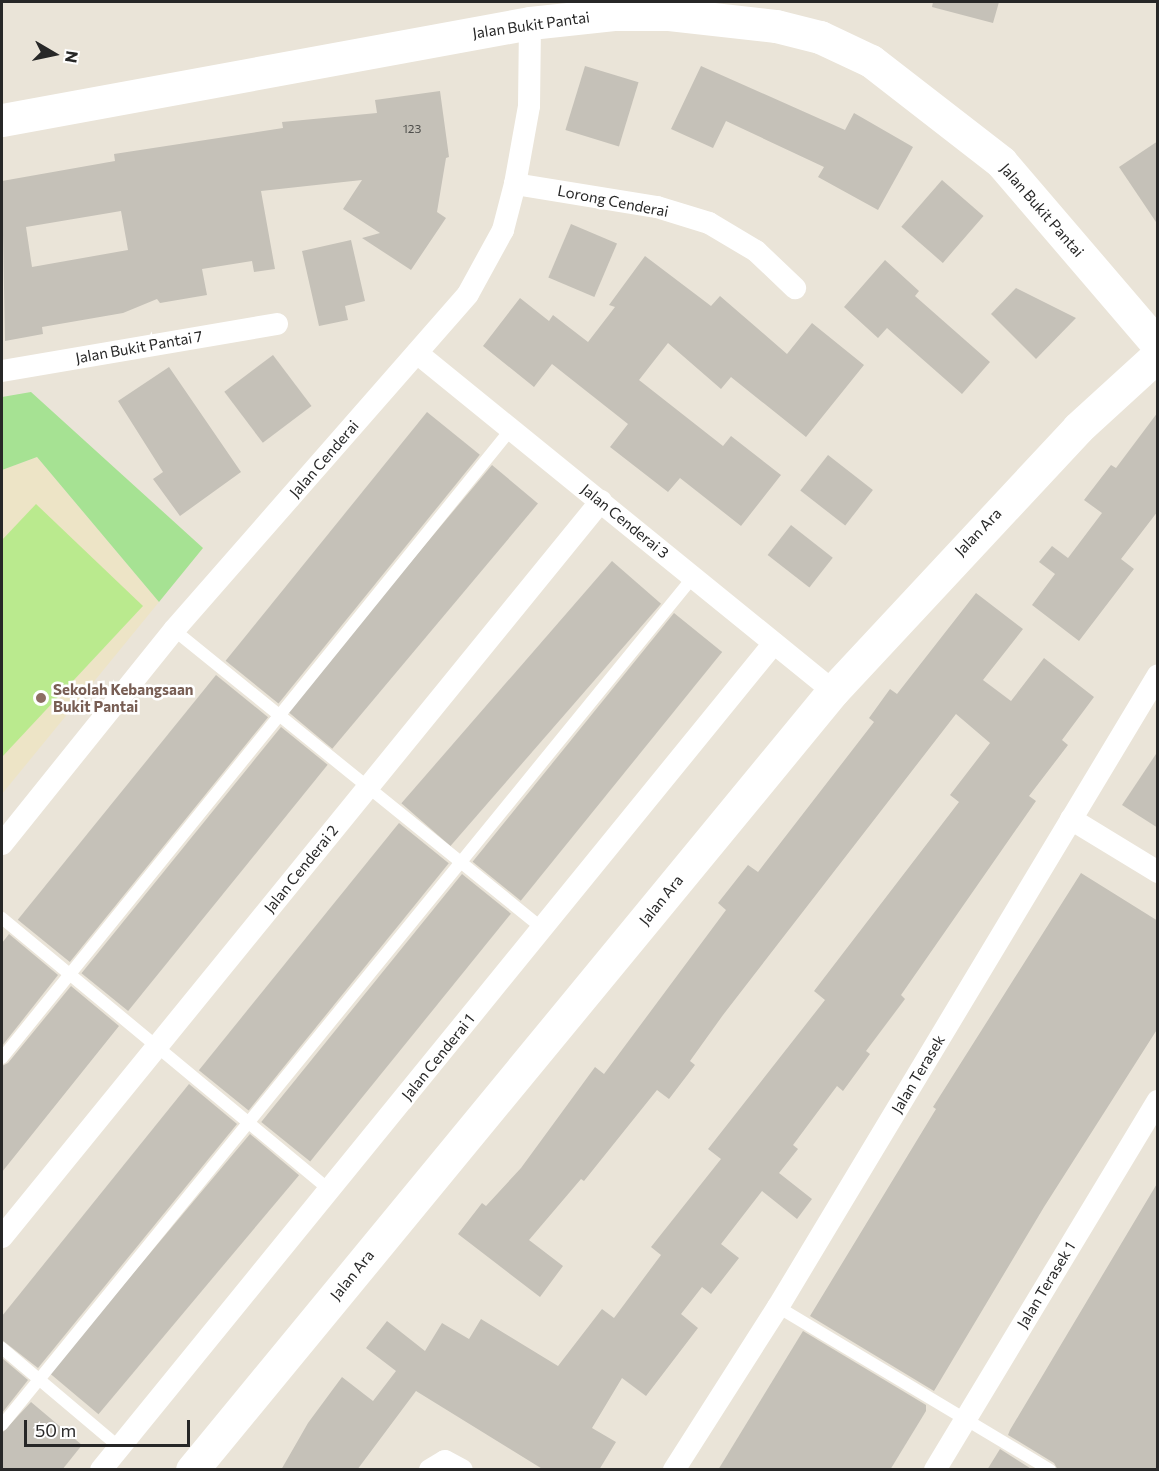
<!DOCTYPE html>
<html>
<head>
<meta charset="utf-8">
<style>
	body { margin:0 }
	#map { position:relative; width:1159px; height:1471px; overflow:hidden; background:#eae4d8; font-family:Commissioner,sans-serif }
	div>[style] { position:absolute }
	.education>* { inset:0; background:#ede4c6 }
	.green>* { inset:0; background:#a6e293 }
	.pitch>* { inset:0; background:#baea8e }
	.building>* { inset:0; background:#c5c1b8; transform-origin:0 0 }
	.lane>* { height:12px; margin:-6px; padding:0 6px; transform-origin:6px; border-radius:6px; background:#fff }
	.street>* { height:22px; margin:-11px; padding:0 11px; transform-origin:11px; border-radius:11px; background:#fff }
	.secondary>* { height:33px; margin:-16.5px; padding:0 16.5px; transform-origin:16.5px; border-radius:16.5px; background:#fff }
	.dots>* { width:16px; height:16px; translate:-50% -50%; box-sizing:border-box; border:3px solid #fff; border-radius:50% }
	span { translate:-50% -50%; white-space:nowrap; text-align:center; line-height:1.15; -webkit-text-stroke:5px #fff; paint-order:stroke }
	.number-label { font-size:12px; color:#4e4e4b }
	.number-label span { -webkit-text-stroke-width:0 }
	.street-label { font-size:15px; color:#272727 }
	.education-label { font-size:15px; color:#785e54; font-weight:700 }
	.left { translate:0 -50%; text-align:left }
	.frame { position:absolute; inset:0; border:3px solid #272727; pointer-events:none }
	.north { position:absolute; left:24px; top:24px; width:60px; height:60px; -webkit-text-stroke:4px #fff; paint-order:stroke; rotate:99deg; font-size:16px; font-weight:700; line-height:24px; text-align:center; color:#272727 }
	.north::after { content:''; display:block; margin:auto; width:21px; height:27px; background:#272727; clip-path:polygon(50% 0,100% 100%,50% 72%,0 100%) }
	.scale { position:absolute; left:24px; top:1420px; width:166px; height:27px; box-sizing:border-box; border:3px solid #272727; border-top:0; padding-left:8px; font-size:18px; line-height:21px; white-space:nowrap; color:#272727; -webkit-text-stroke:4px #fff; paint-order:stroke }
</style>
</head>
<body>
<div id="map">
	<div class="education">
		<i style="clip-path:polygon(37px 457px,159px 602px,2px 794px,2px 470px)"></i>
	</div>
	<div class="green">
		<i style="clip-path:polygon(31px 392px,203px 548px,159px 602px,37px 457px,2px 470px,2px 397px)"></i>
	</div>
	<div class="pitch">
		<i style="clip-path:polygon(36px 504px,143px 606px,2px 757px,2px 540px)"></i>
	</div>
	<div class="building">
		<i style="clip-path:polygon(933px 2px,999px 2px,993px 23px,932px 7px)"></i>
		<i style="left:585px;top:66px;width:56px;height:67px;rotate:17deg"></i>
		<i style="clip-path:polygon(701px 66px,845px 130px,854px 113px,913px 147px,878px 210px,818px 177px,824px 167px,726px 121px,713px 148px,671px 129px)"></i>
		<i style="clip-path:polygon(evenodd,440px 91px,449px 157px,446px 158px,437px 212px,446px 218px,411px 270px,362px 238px,380px 233px,343px 209px,362px 180px,261px 191px,275px 269px,254px 272px,252px 261px,202px 269px,207px 295px,160px 303px,157px 299px,123px 313px,42px 327px,43px 334px,5px 341px,2px 181px,115px 161px,114px 154px,283px 128px,282px 122px,377px 113px,375px 100px,440px 91px,121px 211px,128px 250px,32px 267px,26px 227px,121px 211px)"></i>
		<i style="clip-path:polygon(1158px 141px,1158px 225px,1119px 167px)"></i>
		<i style="left:942px;top:180px;width:55px;height:62px;rotate:41deg"></i>
		<i style="left:571px;top:224px;width:50px;height:58px;rotate:23deg"></i>
		<i style="clip-path:polygon(351px 240px,365px 301px,345px 306px,348px 320px,319px 326px,302px 251px)"></i>
		<i style="clip-path:polygon(645px 256px,711px 306px,720px 296px,787px 354px,812px 323px,864px 365px,806px 437px,731px 377px,721px 389px,668px 343px,639px 380px,723px 446px,731px 436px,781px 475px,741px 526px,680px 478px,668px 492px,610px 447px,628px 424px,552px 364px,534px 387px,483px 346px,520px 298px,549px 321px,553px 315px,588px 342px,615px 307px,609px 305px)"></i>
		<i style="clip-path:polygon(885px 260px,919px 291px,915px 296px,990px 362px,962px 394px,887px 328px,878px 338px,844px 307px)"></i>
		<i style="clip-path:polygon(1016px 288px,1076px 318px,1036px 359px,991px 314px)"></i>
		<i style="left:273px;top:355px;width:64px;height:61px;rotate:53deg"></i>
		<i style="clip-path:polygon(169px 367px,241px 472px,180px 516px,153px 479px,163px 472px,118px 401px)"></i>
		<i style="left:427px;top:412px;width:68px;height:320px;rotate:39deg"></i>
		<i style="clip-path:polygon(1158px 412px,1158px 511px,1121px 559px,1134px 569px,1079px 641px,1032px 605px,1055px 574px,1039px 562px,1052px 546px,1068px 558px,1102px 513px,1084px 500px,1111px 465px,1116px 468px)"></i>
		<i style="left:828px;top:455px;width:57px;height:45px;rotate:38deg"></i>
		<i style="left:492px;top:465px;width:60px;height:320px;rotate:40deg"></i>
		<i style="left:791px;top:525px;width:53px;height:38px;rotate:38deg"></i>
		<i style="left:612px;top:561px;width:65px;height:321px;rotate:41deg"></i>
		<i style="clip-path:polygon(976px 593px,1023px 629px,983px 680px,1011px 701px,1044px 658px,1094px 697px,1062px 740px,1068px 745px,1029px 796px,1036px 801px,901px 995px,905px 999px,866px 1051px,870px 1054px,843px 1091px,837px 1086px,793px 1145px,798px 1149px,779px 1173px,812px 1199px,797px 1219px,762px 1191px,721px 1244px,739px 1258px,711px 1294px,702px 1287px,681px 1314px,698px 1328px,646px 1396px,622px 1378px,592px 1428px,616px 1442px,599px 1470px,544px 1470px,416px 1391px,357px 1470px,281px 1470px,308px 1423px,342px 1377px,373px 1401px,396px 1371px,366px 1348px,387px 1321px,425px 1351px,442px 1323px,469px 1339px,481px 1319px,558px 1366px,602px 1309px,614px 1318px,661px 1255px,651px 1247px,721px 1159px,708px 1149px,825px 1000px,814px 991px,959px 802px,950px 795px,990px 743px,956px 714px,723px 1015px,690px 1061px,695px 1065px,669px 1099px,657px 1090px,584px 1181px,581px 1179px,529px 1240px,563px 1266px,540px 1297px,458px 1234px,482px 1203px,486px 1206px,521px 1168px,595px 1067px,604px 1074px,726px 910px,718px 903px,748px 865px,758px 872px,874px 722px,869px 718px,890px 689px,897px 694px)"></i>
		<i style="left:674px;top:613px;width:62px;height:320px;rotate:39deg"></i>
		<i style="left:216px;top:675px;width:67px;height:315px;rotate:39deg"></i>
		<i style="left:281px;top:727px;width:60px;height:317px;rotate:39deg"></i>
		<i style="clip-path:polygon(1158px 751px,1158px 828px,1122px 805px)"></i>
		<i style="left:399px;top:823px;width:64px;height:318px;rotate:39deg"></i>
		<i style="clip-path:polygon(1081px 873px,1158px 921px,1158px 1028px,1044px 1207px,934px 1391px,810px 1316px,936px 1109px,933px 1107px)"></i>
		<i style="left:462px;top:874px;width:63px;height:319px;rotate:39deg"></i>
		<i style="clip-path:polygon(9px 934px,58px 975px,2px 1046px,2px 943px)"></i>
		<i style="clip-path:polygon(71px 986px,119px 1026px,2px 1172px,2px 1066px,8px 1063px)"></i>
		<i style="clip-path:polygon(189px 1084px,237px 1124px,38px 1368px,2px 1340px,2px 1316px)"></i>
		<i style="left:250px;top:1134px;width:64px;height:312px;rotate:40deg"></i>
		<i style="clip-path:polygon(1158px 1182px,1158px 1470px,1058px 1470px,1054px 1463px,1008px 1435px,1010px 1430px)"></i>
		<i style="clip-path:polygon(803px 1331px,926px 1405px,926px 1411px,890px 1470px,718px 1470px)"></i>
		<i style="clip-path:polygon(2px 1358px,28px 1380px,2px 1413px)"></i>
		<i style="clip-path:polygon(31px 1402px,82px 1445px,62px 1470px,2px 1470px,2px 1433px)"></i>
		<i style="clip-path:polygon(1000px 1449px,1033px 1470px,987px 1470px)"></i>
	</div>
	<div class="lane">
		<i style="left:174px;top:630px;width:474px;rotate:39deg"></i>
		<i style="left:2px;top:918px;width:426px;rotate:39.7deg"></i>
		<i style="left:2px;top:1058px;width:811px;rotate:-51.01deg"></i>
		<i style="left:778px;top:1307px;width:317px;rotate:30.9deg"></i>
		<i style="left:2px;top:1348px;width:153px;rotate:40.2deg"></i>
		<i style="left:2px;top:1425px;width:1094px;rotate:-50.82deg"></i>
	</div>
	<div class="street">
		<i style="left:515px;top:184px;width:144px;rotate:9.2deg"></i>
		<i style="left:657px;top:207px;width:54px;rotate:17.1deg"></i>
		<i style="left:709px;top:223px;width:55px;rotate:30.8deg"></i>
		<i style="left:756px;top:251px;width:54px;rotate:43.5deg"></i>
		<i style="left:417px;top:353px;width:536px;rotate:39.09deg"></i>
		<i style="left:2px;top:371px;width:279px;rotate:-9.7deg"></i>
		<i style="left:1071px;top:819px;width:102px;rotate:31.3deg"></i>
		<i style="left:2px;top:844px;width:275px;rotate:-51.2deg"></i>
		<i style="left:174px;top:630px;width:446px;rotate:-48.8deg"></i>
		<i style="left:468px;top:294px;width:73px;rotate:-61.3deg"></i>
		<i style="left:503px;top:230px;width:48px;rotate:-75.4deg"></i>
		<i style="left:515px;top:184px;width:79px;rotate:-79.8deg"></i>
		<i style="left:529px;top:106px;width:83px;rotate:-89.3deg"></i>
		<i style="left:2px;top:1237px;width:949px;rotate:-50.86deg"></i>
		<i style="left:101px;top:1470px;width:1066px;rotate:-50.86deg"></i>
		<i style="left:430px;top:1470px;width:17px;rotate:-31deg"></i>
		<i style="left:445px;top:1461px;width:19px;rotate:28deg"></i>
		<i style="left:674px;top:1470px;width:193px;rotate:-57.5deg"></i>
		<i style="left:778px;top:1307px;width:737px;rotate:-58.98deg"></i>
		<i style="left:935px;top:1470px;width:431px;rotate:-58.9deg"></i>
	</div>
	<div class="secondary">
		<i style="left:2px;top:120px;width:537px;rotate:-10.41deg"></i>
		<i style="left:530px;top:23px;width:84px;rotate:-6.1deg"></i>
		<i style="left:614px;top:14px;width:55px"></i>
		<i style="left:669px;top:14px;width:108px;rotate:6.4deg"></i>
		<i style="left:776px;top:26px;width:45px;rotate:14deg"></i>
		<i style="left:820px;top:37px;width:56px;rotate:25.2deg"></i>
		<i style="left:871px;top:61px;width:165px;rotate:37.8deg"></i>
		<i style="left:1001px;top:162px;width:241px;rotate:49.4deg"></i>
		<i style="left:192px;top:1470px;width:1009px;rotate:-50.55deg"></i>
		<i style="left:833px;top:691px;width:359px;rotate:-47deg"></i>
		<i style="left:1078px;top:428px;width:108px;rotate:-42.4deg"></i>
	</div>
	<div class="dots">
		<i style="left:41px;top:698px;background:#8d6e63"></i>
	</div>
	<div class="number-label">
		<span style="left:412px;top:129px">123</span>
	</div>
	<div class="street-label">
		<span style="left:531px;top:25px;rotate:-8deg">Jalan Bukit Pantai</span>
		<span style="left:613px;top:201px;rotate:11deg">Lorong Cenderai</span>
		<span style="left:1042px;top:210px;rotate:49deg">Jalan Bukit Pantai</span>
		<span style="left:139px;top:347px;rotate:-10deg">Jalan Bukit Pantai 7</span>
		<span style="left:324px;top:459px;rotate:-49deg">Jalan Cenderai</span>
		<span style="left:625px;top:521px;rotate:39deg">Jalan Cenderai 3</span>
		<span style="left:978px;top:532px;rotate:-46deg">Jalan Ara</span>
		<span style="left:301px;top:869px;rotate:-51deg">Jalan Cenderai 2</span>
		<span style="left:661px;top:900px;rotate:-51deg">Jalan Ara</span>
		<span style="left:438px;top:1057px;rotate:-51deg">Jalan Cenderai 1</span>
		<span style="left:918px;top:1074px;rotate:-59deg">Jalan Terasek</span>
		<span style="left:352px;top:1275px;rotate:-51deg">Jalan Ara</span>
		<span style="left:1046px;top:1285px;rotate:-59deg">Jalan Terasek 1</span>
	</div>
	<div class="education-label">
		<span class="left" style="left:53px;top:698px">Sekolah Kebangsaan<br>Bukit Pantai</span>
	</div>
	<div class="frame"></div>
	<div class="north">N</div>
	<div class="scale">50 m</div>
</div>
</body>
</html>
